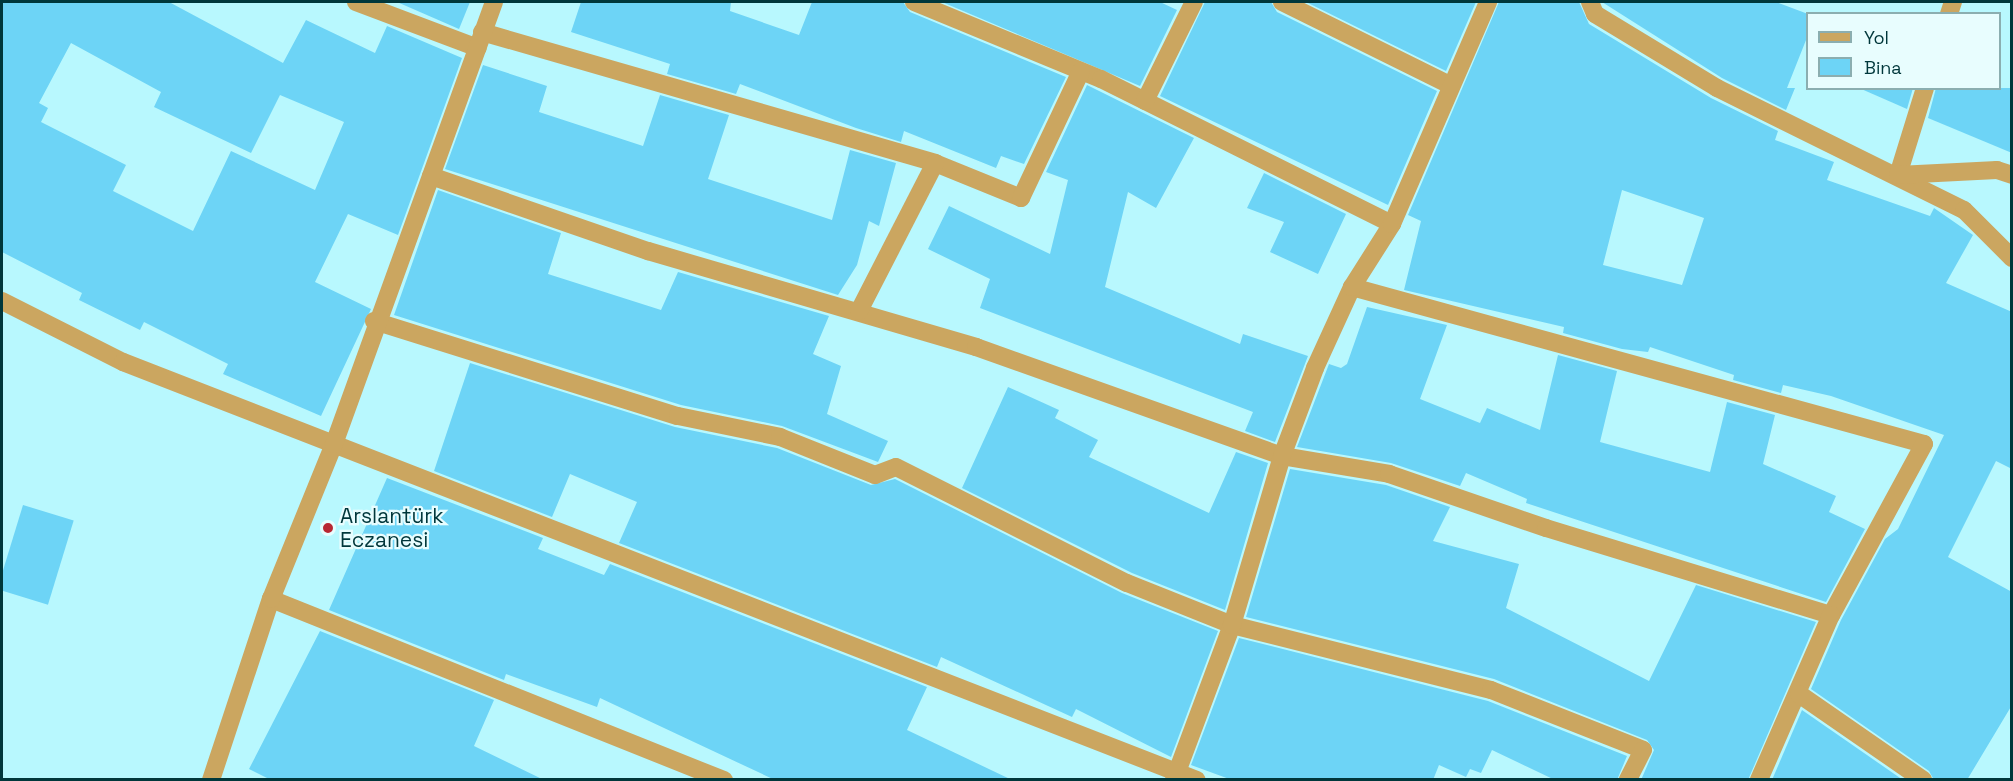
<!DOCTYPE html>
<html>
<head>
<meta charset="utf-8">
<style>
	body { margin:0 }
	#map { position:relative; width:2013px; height:781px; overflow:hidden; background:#b8f8fe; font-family:"Space Grotesk",sans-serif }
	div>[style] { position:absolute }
	.building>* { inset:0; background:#6dd4f6; transform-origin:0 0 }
	.minor>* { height:18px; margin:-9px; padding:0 9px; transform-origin:9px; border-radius:9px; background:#cba660 }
	.dots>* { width:16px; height:16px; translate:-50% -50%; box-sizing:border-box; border:3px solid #e8fdfe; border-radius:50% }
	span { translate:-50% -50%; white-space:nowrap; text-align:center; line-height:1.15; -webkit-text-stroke:4.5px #e8fdfe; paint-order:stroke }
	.poi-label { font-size:21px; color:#00373b }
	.left { translate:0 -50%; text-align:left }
	.frame { position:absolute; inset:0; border:3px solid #00373b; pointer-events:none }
	.legend { position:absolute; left:1806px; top:12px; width:195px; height:78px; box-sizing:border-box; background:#e8fdfe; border:2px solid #8baeb0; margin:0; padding:8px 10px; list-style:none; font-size:18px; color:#00373b }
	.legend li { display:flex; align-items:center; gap:12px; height:30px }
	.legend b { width:30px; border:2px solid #8baeb0 }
</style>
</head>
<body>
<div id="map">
	<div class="building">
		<i style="clip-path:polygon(evenodd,2px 2px,169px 2px,283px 63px,306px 20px,375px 53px,387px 26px,462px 58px,398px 235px,348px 214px,315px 282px,371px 309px,321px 416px,223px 374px,228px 364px,144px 322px,140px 330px,79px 300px,82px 293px,2px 252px,2px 2px,71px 43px,161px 92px,154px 107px,251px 153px,280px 95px,344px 122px,315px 190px,231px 151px,193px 231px,113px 191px,126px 165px,41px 122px,48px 108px,39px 103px,71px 43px)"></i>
		<i style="clip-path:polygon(397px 2px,470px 2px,459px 29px)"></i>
		<i style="clip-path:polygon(581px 2px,731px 2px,730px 11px,799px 35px,812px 2px,903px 2px,910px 12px,1066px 77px,1024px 164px,1001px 156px,996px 168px,904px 131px,901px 142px,856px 128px,740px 84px,736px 94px,667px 74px,670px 64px,571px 32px)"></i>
		<i style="clip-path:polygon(942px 2px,1160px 2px,1177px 10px,1140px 86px)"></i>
		<i style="clip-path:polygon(1205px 2px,1271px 2px,1277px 12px,1437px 91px,1388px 205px,1160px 96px)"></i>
		<i style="clip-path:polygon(1306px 2px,1476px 2px,1446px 71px)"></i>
		<i style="clip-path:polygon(evenodd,1499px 2px,1579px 2px,1589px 24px,1711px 98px,1778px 131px,1775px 140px,1834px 162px,1827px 180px,1930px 216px,1934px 208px,1973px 235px,1946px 283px,2012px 312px,2012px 469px,1996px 461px,1948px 557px,2012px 592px,2012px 705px,1967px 780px,1934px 780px,1929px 771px,1811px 689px,1841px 620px,1885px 539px,1898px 529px,1944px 435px,1831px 396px,1783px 385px,1781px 393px,1733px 380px,1734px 375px,1650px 347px,1648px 352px,1622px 349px,1563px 333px,1564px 327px,1404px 290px,1421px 221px,1408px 215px,1499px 2px,1622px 190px,1704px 218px,1682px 285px,1603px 265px,1622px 190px)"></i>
		<i style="clip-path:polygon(1602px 2px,1776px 2px,1808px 14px,1808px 35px,1787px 88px,1795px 88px,1786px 110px,1722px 78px)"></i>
		<i style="clip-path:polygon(483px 65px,547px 86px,539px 112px,643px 146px,660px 95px,729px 115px,708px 179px,832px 220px,850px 150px,896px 163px,879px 226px,869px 221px,857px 265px,838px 295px,445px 169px)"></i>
		<i style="clip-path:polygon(1087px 85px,1194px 138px,1156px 208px,1128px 192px,1105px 287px,1240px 344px,1243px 334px,1308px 356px,1275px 442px,1245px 431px,1253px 412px,980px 308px,990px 279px,928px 249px,949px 206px,1050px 254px,1068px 180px,1046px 172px)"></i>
		<i style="clip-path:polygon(1859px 88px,1913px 88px,1907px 109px)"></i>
		<i style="clip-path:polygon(1936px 88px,2012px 88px,2012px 153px,1928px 118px)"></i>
		<i style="clip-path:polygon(1264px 173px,1346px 214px,1318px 274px,1270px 252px,1284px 222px,1247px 208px)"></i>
		<i style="clip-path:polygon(438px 190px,561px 233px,548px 274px,661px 310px,678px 272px,829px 316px,813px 354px,841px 366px,827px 414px,888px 441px,878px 462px,782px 426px,681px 405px,394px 315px)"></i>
		<i style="clip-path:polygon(1367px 307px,1447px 325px,1420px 399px,1480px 423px,1487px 408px,1540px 430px,1558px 355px,1617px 371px,1600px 442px,1710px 472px,1727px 402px,1775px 415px,1763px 464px,1836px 496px,1829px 512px,1865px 529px,1826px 602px,1526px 503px,1527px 499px,1466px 473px,1460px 486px,1391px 463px,1297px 447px,1329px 364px,1341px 368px,1347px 364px)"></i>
		<i style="clip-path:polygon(470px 363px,675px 427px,777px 448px,871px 485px,895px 479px,1122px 593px,1218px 631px,1171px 757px,1076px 709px,1072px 717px,941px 657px,937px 667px,619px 543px,637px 502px,570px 474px,552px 517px,434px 471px)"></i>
		<i style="clip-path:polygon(1008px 387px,1059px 410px,1055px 418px,1098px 440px,1089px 457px,1209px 513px,1236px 452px,1268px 463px,1225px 610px,1132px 573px,962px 488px)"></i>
		<i style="clip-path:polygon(1290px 469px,1386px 485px,1450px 507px,1433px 541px,1519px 564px,1506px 608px,1649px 681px,1696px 585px,1816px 622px,1748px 780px,1641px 780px,1654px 750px,1647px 740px,1494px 679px,1246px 617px)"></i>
		<i style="clip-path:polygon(387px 478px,543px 538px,538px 549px,604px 575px,610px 564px,927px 687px,907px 730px,1012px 780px,775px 780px,600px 698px,597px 707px,506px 674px,504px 680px,329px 610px)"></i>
		<i style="left:23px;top:505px;width:53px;height:88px;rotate:17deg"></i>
		<i style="clip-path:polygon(320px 631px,494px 700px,474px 746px,544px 780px,271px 780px,249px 769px)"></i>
		<i style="clip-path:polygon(1239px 638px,1488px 701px,1627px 756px,1617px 780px,1555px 780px,1492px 750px,1481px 773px,1470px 769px,1466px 777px,1439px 765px,1433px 780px,1232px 780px,1191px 765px)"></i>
		<i style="clip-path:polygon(1802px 710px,1903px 780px,1772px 780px)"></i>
	</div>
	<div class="minor">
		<i style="left:356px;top:2px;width:130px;rotate:20.7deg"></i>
		<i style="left:914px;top:2px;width:202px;rotate:22.4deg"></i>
		<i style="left:1101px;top:79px;width:325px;rotate:26.5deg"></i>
		<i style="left:1282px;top:2px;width:185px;rotate:26.3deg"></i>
		<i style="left:1590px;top:2px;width:13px;rotate:67deg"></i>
		<i style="left:1595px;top:14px;width:143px;rotate:31.2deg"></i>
		<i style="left:1717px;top:88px;width:275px;rotate:26.3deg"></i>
		<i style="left:1964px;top:210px;width:68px;rotate:45deg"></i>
		<i style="left:1949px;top:14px;width:13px;rotate:-72deg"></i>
		<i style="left:482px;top:32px;width:472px;rotate:16.1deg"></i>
		<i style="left:935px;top:163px;width:93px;rotate:22.1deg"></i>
		<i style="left:1021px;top:198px;width:140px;rotate:-64.7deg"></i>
		<i style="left:1925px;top:88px;width:91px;rotate:107.2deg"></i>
		<i style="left:1898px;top:175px;width:99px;rotate:-2.9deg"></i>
		<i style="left:1997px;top:170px;width:16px;rotate:18deg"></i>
		<i style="left:1145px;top:101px;width:110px;rotate:-63.7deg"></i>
		<i style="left:431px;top:176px;width:230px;rotate:19.1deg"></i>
		<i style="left:648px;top:251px;width:342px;rotate:16.3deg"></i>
		<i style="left:976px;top:347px;width:325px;rotate:19.6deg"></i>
		<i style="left:1282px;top:456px;width:109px;rotate:9.5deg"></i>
		<i style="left:1389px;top:474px;width:166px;rotate:19deg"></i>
		<i style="left:1546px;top:528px;width:298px;rotate:17deg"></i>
		<i style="left:1352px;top:287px;width:593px;rotate:15.35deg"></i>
		<i style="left:1924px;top:444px;width:195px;rotate:118.5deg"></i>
		<i style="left:1831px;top:615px;width:180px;rotate:113.6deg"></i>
		<i style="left:2px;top:301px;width:136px;rotate:26.8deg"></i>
		<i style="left:123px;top:362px;width:1152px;rotate:21.27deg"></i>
		<i style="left:859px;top:311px;width:166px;rotate:-62.8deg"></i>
		<i style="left:374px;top:321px;width:318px;rotate:17.4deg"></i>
		<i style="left:678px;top:416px;width:104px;rotate:11.6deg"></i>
		<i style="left:780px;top:437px;width:102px;rotate:21.8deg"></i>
		<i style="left:875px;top:475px;width:22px;rotate:-21deg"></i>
		<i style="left:896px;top:467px;width:258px;rotate:26.7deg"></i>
		<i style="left:1127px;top:583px;width:113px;rotate:21.8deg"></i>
		<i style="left:1232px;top:625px;width:267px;rotate:14.1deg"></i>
		<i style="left:1491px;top:690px;width:163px;rotate:21.5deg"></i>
		<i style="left:1643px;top:750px;width:34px;rotate:117deg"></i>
		<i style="left:271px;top:599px;width:488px;rotate:21.8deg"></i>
		<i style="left:1799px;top:694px;width:151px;rotate:34.7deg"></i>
		<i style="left:211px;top:780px;width:191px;rotate:-71.7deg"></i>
		<i style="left:271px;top:599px;width:167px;rotate:-67.9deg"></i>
		<i style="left:334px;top:444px;width:470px;rotate:-70.1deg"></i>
		<i style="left:1174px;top:780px;width:165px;rotate:-69.5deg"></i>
		<i style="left:1232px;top:625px;width:176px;rotate:-73.5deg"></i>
		<i style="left:1282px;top:456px;width:94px;rotate:-69.4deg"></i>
		<i style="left:1315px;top:368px;width:89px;rotate:-65.4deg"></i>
		<i style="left:1352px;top:287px;width:75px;rotate:-57.6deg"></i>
		<i style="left:1392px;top:224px;width:242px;rotate:-66.6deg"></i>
	</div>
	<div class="dots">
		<i style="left:328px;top:528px;background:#b82733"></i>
	</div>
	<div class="poi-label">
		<span class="left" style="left:340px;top:528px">Arslantürk<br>Eczanesi</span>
	</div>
	<div class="frame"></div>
	<ul class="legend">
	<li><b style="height:8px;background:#cba660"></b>Yol</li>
	<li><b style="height:16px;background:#6dd4f6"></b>Bina</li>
	</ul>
</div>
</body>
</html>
